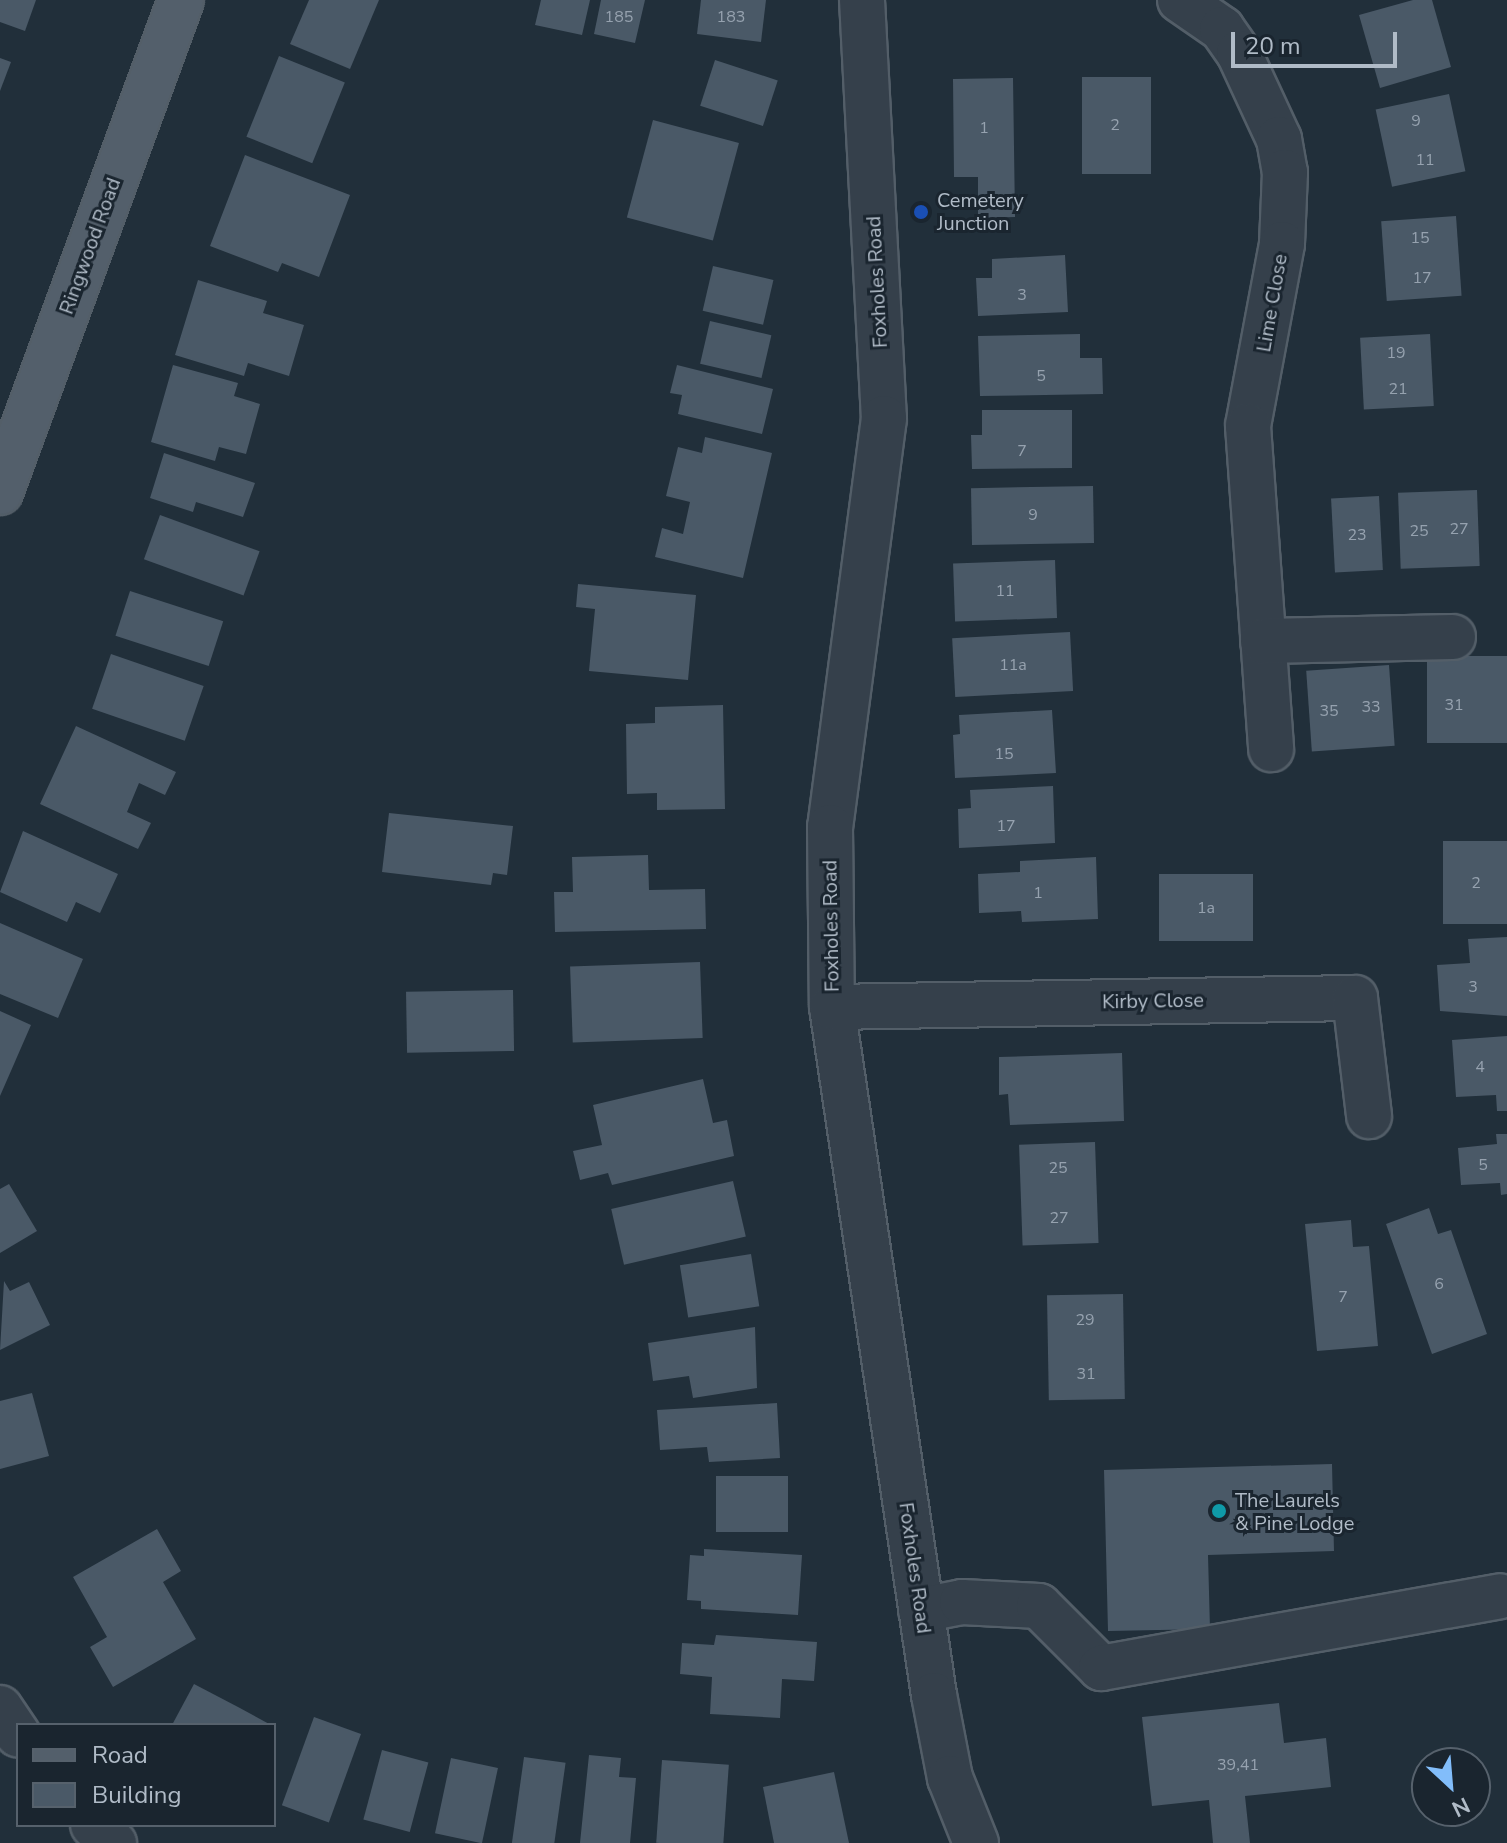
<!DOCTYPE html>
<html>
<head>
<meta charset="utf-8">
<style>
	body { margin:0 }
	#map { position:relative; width:1507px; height:1843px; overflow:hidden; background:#212f3a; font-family:"Nunito Sans",sans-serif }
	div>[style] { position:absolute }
	.building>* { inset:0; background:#4a5967; transform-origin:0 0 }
	.roads { filter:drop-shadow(2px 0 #535e68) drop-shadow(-2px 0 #535e68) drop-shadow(0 2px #535e68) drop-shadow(0 -2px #535e68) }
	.minor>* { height:44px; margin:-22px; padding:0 22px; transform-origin:22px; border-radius:22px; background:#35404b }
	.major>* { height:44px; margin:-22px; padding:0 22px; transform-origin:22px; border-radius:22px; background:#535f6b }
	.dots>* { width:22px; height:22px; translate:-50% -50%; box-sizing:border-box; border:4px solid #1a252f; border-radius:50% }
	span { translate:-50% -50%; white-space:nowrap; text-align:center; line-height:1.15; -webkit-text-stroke:6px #1a252f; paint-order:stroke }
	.number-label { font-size:16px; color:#96a2af }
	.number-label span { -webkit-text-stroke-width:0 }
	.poi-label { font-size:20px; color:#b0bbc7 }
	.left { translate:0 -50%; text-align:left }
	.street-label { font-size:20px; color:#b0bbc7 }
	.legend { position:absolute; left:16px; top:1723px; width:260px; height:104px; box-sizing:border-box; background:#1a252f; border:2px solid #56616c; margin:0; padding:10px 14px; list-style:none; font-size:24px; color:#b0bbc7 }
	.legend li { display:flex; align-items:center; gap:16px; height:40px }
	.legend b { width:40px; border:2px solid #56616c }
	.north { position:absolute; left:1411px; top:1747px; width:80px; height:80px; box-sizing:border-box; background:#1a252f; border:2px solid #56616c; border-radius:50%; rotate:154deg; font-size:22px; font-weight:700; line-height:32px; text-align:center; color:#b0bbc7 }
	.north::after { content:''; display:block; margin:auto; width:28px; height:36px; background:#82bdfa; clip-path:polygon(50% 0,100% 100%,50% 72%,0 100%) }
	.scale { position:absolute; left:1231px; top:32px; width:166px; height:36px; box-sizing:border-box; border:4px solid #b0bbc7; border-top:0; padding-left:10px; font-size:24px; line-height:28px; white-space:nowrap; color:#b0bbc7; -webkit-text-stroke:6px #1a252f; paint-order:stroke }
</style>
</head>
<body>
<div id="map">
	<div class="building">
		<i style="clip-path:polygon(0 0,36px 0,25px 31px,0 22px)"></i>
		<i style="clip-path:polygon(309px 0,379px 0,350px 69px,290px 44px)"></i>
		<i style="clip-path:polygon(541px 0,590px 0,582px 35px,535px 25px)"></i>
		<i style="clip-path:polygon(601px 0,645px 0,635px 43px,594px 34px)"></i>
		<i style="clip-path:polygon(701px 0,766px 0,761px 42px,697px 34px)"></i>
		<i style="clip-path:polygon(1413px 0,1432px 0,1451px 67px,1380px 88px,1359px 15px)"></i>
		<i style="left:279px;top:56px;width:71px;height:87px;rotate:22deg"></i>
		<i style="clip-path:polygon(0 58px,11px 62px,0 91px)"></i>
		<i style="left:715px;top:60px;width:66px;height:48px;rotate:18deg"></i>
		<i style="left:1082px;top:77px;width:69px;height:97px"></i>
		<i style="clip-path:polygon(1013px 78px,1015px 217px,978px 218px,978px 177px,954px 177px,953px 79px)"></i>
		<i style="left:1449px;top:94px;width:79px;height:75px;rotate:78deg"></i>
		<i style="left:653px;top:120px;width:89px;height:101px;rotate:15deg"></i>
		<i style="clip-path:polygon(245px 155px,350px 195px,319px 277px,282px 263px,278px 272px,210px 246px)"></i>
		<i style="left:1456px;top:216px;width:80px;height:75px;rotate:86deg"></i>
		<i style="clip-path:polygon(1065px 255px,1068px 312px,978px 316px,976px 278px,992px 278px,992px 259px)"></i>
		<i style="left:713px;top:266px;width:62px;height:46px;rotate:13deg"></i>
		<i style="clip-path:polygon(198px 280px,267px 301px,263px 313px,304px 325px,289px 376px,248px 363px,244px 376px,175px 355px)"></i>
		<i style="left:710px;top:321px;width:63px;height:44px;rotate:13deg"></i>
		<i style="clip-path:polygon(1080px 334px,1080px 358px,1102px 358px,1103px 394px,980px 396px,978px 336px)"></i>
		<i style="left:1430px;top:334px;width:72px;height:70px;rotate:87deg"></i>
		<i style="clip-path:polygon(173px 365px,238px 383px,234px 396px,260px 404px,246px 454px,219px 447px,215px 461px,151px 442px)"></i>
		<i style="clip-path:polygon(677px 365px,773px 389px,762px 434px,678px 414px,682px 395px,670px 393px)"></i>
		<i style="clip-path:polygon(982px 410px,1072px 410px,1072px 468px,972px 469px,971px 435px,982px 435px)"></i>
		<i style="clip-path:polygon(705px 437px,772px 453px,743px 578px,655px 557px,662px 528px,683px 534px,690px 502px,666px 496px,678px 447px,702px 453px)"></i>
		<i style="clip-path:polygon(164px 453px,255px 483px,243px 517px,196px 502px,193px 512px,150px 498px)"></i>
		<i style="left:1093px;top:486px;width:57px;height:122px;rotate:89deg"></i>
		<i style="left:1477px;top:490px;width:76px;height:79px;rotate:88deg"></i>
		<i style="left:1379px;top:496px;width:74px;height:48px;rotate:87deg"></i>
		<i style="left:160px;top:515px;width:106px;height:47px;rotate:20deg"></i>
		<i style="left:1055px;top:560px;width:58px;height:102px;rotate:88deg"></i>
		<i style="clip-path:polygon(578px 584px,696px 595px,688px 680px,589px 671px,595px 609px,576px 607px)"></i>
		<i style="left:130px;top:591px;width:98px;height:47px;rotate:18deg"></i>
		<i style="left:1070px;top:632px;width:59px;height:118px;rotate:87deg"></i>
		<i style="left:111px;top:654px;width:98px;height:58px;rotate:19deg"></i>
		<i style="left:1507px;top:656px;width:87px;height:80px;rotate:90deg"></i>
		<i style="left:1389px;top:665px;width:81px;height:83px;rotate:86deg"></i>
		<i style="clip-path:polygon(723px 705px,725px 809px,657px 810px,657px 793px,627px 794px,626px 724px,655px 723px,655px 707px)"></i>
		<i style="clip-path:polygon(1052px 710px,1056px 773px,955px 778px,953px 735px,960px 734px,959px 715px)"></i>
		<i style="clip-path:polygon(76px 726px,176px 772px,165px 795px,139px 783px,127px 812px,151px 823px,138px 849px,40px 804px)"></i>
		<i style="clip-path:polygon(1053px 786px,1055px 843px,959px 848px,958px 809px,971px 808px,970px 790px)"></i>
		<i style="clip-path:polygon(389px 813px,513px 826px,507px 875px,493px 873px,491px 885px,382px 872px)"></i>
		<i style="clip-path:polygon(23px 831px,118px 874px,100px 913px,76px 902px,67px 922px,0 892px)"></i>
		<i style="left:1507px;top:841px;width:83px;height:64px;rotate:90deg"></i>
		<i style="clip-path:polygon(648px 855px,649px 890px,705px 889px,706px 929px,555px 932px,554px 892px,573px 892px,572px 857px)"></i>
		<i style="clip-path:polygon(1096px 857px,1098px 919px,1022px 922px,1021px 911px,979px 913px,978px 874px,1020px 872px,1020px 861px)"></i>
		<i style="left:1159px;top:874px;width:94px;height:67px"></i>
		<i style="clip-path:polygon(0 923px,83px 959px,58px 1018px,0 994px)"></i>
		<i style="clip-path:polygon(1507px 937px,1507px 1016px,1440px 1011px,1437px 965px,1470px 963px,1468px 939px)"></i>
		<i style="left:700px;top:962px;width:76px;height:130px;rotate:88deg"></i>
		<i style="left:513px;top:990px;width:61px;height:107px;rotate:89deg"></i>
		<i style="clip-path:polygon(0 1011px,31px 1025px,0 1096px)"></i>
		<i style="clip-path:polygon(1507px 1036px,1507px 1111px,1497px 1111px,1496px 1095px,1456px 1097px,1452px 1040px)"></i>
		<i style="clip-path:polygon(1122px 1053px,1124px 1121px,1010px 1125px,1008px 1094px,999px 1095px,999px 1057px)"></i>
		<i style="clip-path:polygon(703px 1079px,713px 1123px,727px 1120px,734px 1156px,612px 1185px,608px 1173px,580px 1180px,573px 1151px,602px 1145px,593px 1105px)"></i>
		<i style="clip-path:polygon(1496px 1134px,1507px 1134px,1507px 1194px,1501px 1195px,1500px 1183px,1461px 1185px,1458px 1148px,1497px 1144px)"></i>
		<i style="left:1095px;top:1142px;width:101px;height:76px;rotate:88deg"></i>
		<i style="left:733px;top:1181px;width:57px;height:125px;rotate:77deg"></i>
		<i style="clip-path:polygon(9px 1184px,37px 1231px,0 1253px,0 1189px)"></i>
		<i style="clip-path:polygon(1429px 1208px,1438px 1234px,1451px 1230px,1487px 1334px,1432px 1354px,1386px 1224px)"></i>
		<i style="clip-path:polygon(1351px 1220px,1353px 1247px,1369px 1246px,1378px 1346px,1317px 1351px,1305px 1224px)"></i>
		<i style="left:751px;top:1254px;width:53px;height:72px;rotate:81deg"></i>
		<i style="clip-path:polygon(4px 1281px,10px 1291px,29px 1282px,50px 1325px,0 1350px)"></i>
		<i style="left:1123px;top:1294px;width:105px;height:76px;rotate:89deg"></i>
		<i style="clip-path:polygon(755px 1327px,757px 1388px,693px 1398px,689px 1376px,653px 1381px,648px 1343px)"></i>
		<i style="clip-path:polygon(32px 1393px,49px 1456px,0 1469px,0 1401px)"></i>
		<i style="clip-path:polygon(777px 1403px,780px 1458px,709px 1462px,707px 1447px,660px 1450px,657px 1410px)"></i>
		<i style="clip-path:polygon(1332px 1464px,1334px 1551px,1208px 1555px,1210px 1629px,1108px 1631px,1104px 1470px)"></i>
		<i style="left:716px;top:1476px;width:72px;height:56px"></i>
		<i style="clip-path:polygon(157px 1529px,181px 1571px,163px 1582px,196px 1639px,113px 1687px,90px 1647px,107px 1637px,73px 1577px)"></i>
		<i style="clip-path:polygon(704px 1549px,802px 1555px,798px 1615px,701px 1609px,701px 1601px,687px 1600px,690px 1555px,704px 1556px)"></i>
		<i style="clip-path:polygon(716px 1635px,817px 1642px,814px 1681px,782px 1679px,780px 1718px,710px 1714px,712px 1677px,680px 1674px,682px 1643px,714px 1645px)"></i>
		<i style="clip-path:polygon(194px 1684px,238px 1707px,271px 1725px,172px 1725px)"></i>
		<i style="clip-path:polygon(1279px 1703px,1284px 1743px,1326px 1738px,1331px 1787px,1245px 1796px,1250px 1843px,1213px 1843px,1209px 1800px,1152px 1806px,1142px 1717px)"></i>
		<i style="left:314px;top:1717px;width:50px;height:94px;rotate:20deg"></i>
		<i style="left:382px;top:1750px;width:48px;height:72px;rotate:15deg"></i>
		<i style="clip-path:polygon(589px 1755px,621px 1758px,619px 1777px,636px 1778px,630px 1843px,580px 1843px)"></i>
		<i style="left:524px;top:1757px;width:42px;height:87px;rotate:8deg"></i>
		<i style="left:451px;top:1758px;width:48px;height:77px;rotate:12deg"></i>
		<i style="left:662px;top:1760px;width:67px;height:83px;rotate:4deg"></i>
		<i style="clip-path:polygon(834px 1772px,849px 1843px,774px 1843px,763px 1787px)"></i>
	</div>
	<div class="roads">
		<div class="minor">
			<i style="left:862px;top:0;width:419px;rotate:87deg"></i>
			<i style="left:884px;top:418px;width:413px;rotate:97.5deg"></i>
			<i style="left:830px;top:827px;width:180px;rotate:89.4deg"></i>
			<i style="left:832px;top:1007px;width:696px;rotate:81.57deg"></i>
			<i style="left:934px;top:1695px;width:85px;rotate:79.1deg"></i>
			<i style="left:950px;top:1778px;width:70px;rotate:68.2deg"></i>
			<i style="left:1180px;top:0;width:51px;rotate:34.6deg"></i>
			<i style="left:1222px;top:29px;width:29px;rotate:55deg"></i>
			<i style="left:1239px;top:53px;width:95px;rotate:65.1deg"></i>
			<i style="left:1279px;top:139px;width:34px;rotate:80deg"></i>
			<i style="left:1285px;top:172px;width:72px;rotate:92.4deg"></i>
			<i style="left:1282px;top:244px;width:185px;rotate:100.6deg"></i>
			<i style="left:1248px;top:426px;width:324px;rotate:85.9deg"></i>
			<i style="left:1263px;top:641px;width:190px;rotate:-1.2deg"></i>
			<i style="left:832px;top:1007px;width:523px;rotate:-0.99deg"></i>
			<i style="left:1355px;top:998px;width:119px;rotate:83.2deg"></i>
			<i style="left:921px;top:1610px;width:42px;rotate:-11deg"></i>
			<i style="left:962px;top:1602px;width:77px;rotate:3deg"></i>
			<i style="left:1039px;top:1606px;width:88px;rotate:45deg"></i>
			<i style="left:1101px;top:1668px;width:405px;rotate:-10.2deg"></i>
			<i style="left:0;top:1708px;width:32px;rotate:56deg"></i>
			<i style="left:93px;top:1825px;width:28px;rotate:41deg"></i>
		</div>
		<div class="major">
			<i style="left:0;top:492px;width:524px;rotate:-69.8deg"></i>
		</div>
	</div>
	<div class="dots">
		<i style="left:921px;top:212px;background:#1a4fb4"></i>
		<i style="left:1219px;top:1511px;background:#0f9aa8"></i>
	</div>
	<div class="number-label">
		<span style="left:619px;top:17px">185</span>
		<span style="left:731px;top:17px">183</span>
		<span style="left:1416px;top:121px">9</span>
		<span style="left:1115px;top:125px">2</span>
		<span style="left:984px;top:128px">1</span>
		<span style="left:1425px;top:160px">11</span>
		<span style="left:1420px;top:238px">15</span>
		<span style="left:1422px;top:278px">17</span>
		<span style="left:1022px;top:295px">3</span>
		<span style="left:1396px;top:353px">19</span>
		<span style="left:1041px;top:376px">5</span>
		<span style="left:1398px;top:389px">21</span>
		<span style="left:1022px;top:451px">7</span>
		<span style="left:1033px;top:515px">9</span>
		<span style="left:1459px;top:529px">27</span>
		<span style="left:1419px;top:531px">25</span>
		<span style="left:1357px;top:535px">23</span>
		<span style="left:1005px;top:591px">11</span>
		<span style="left:1013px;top:665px">11a</span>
		<span style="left:1454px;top:705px">31</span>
		<span style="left:1371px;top:707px">33</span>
		<span style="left:1329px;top:711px">35</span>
		<span style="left:1004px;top:754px">15</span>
		<span style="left:1006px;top:826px">17</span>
		<span style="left:1476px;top:883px">2</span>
		<span style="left:1038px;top:893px">1</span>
		<span style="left:1206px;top:908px">1a</span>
		<span style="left:1473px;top:987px">3</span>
		<span style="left:1480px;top:1067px">4</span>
		<span style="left:1483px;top:1165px">5</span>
		<span style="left:1058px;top:1168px">25</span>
		<span style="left:1059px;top:1218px">27</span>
		<span style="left:1439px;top:1284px">6</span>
		<span style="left:1343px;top:1297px">7</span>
		<span style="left:1085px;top:1320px">29</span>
		<span style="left:1086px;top:1374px">31</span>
		<span style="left:1238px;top:1765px">39,41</span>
	</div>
	<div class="poi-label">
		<span class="left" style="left:937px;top:212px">Cemetery<br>Junction</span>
		<span class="left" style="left:1235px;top:1512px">The Laurels<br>&amp; Pine Lodge</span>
	</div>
	<div class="street-label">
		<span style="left:90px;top:246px;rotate:-70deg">Ringwood Road</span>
		<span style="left:877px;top:282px;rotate:-93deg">Foxholes Road</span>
		<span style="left:1272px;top:303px;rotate:-80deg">Lime Close</span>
		<span style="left:831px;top:926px;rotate:-91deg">Foxholes Road</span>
		<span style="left:1153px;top:1001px;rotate:-1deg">Kirby Close</span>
		<span style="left:915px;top:1568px;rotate:82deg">Foxholes Road</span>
	</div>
	<ul class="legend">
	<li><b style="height:10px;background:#535f6b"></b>Road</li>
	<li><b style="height:22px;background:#4a5967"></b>Building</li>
	</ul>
	<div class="north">N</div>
	<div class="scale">20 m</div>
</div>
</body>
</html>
